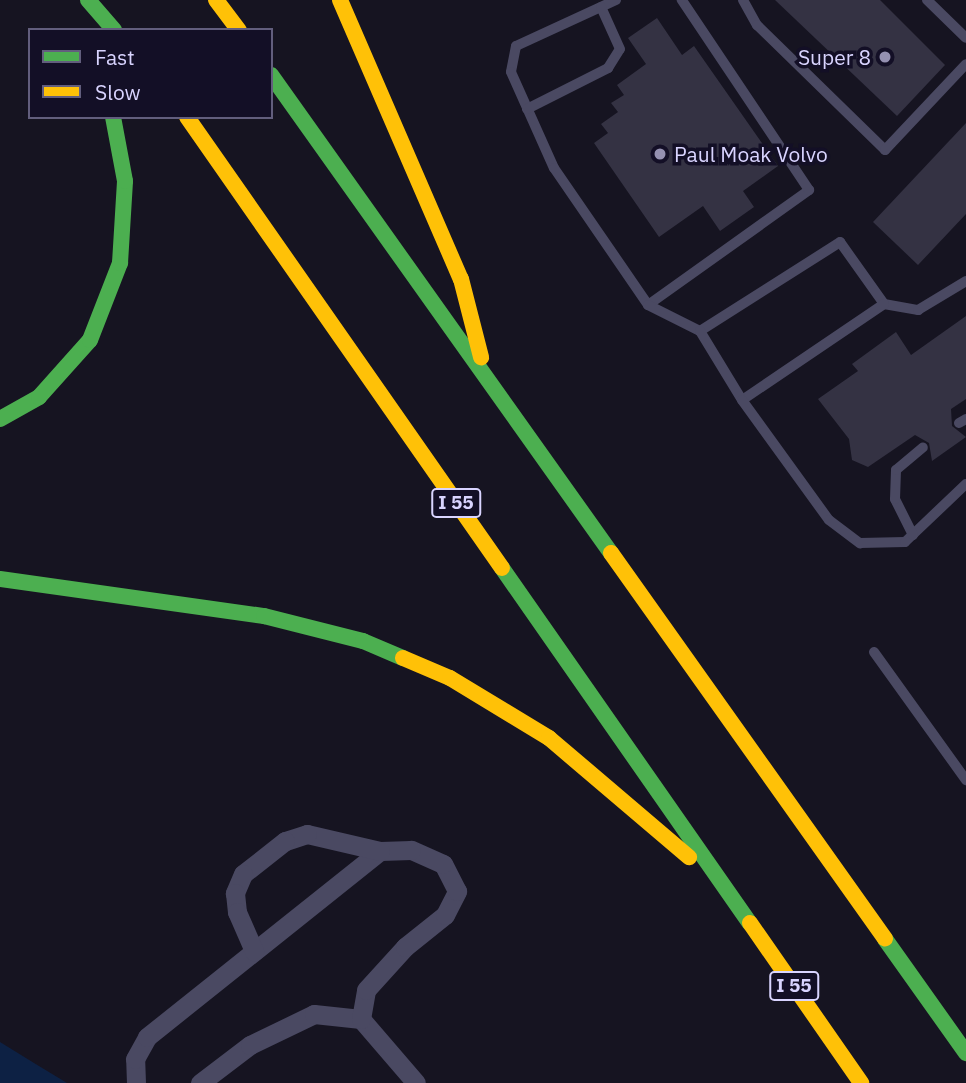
<!DOCTYPE html>
<html>
<head>
<meta charset="utf-8">
<style>
	body { margin:0 }
	#map { position:relative; width:966px; height:1083px; overflow:hidden; background:#161421; font-family:"IBM Plex Sans",sans-serif }
	div>[style] { position:absolute }
	.water>* { inset:0; background:#0d2144 }
	.building>* { inset:0; background:#343243 }
	.lane>* { height:10px; margin:-5px; padding:0 5px; transform-origin:5px; border-radius:5px; background:#4a4962 }
	.street>* { height:19px; margin:-9.5px; padding:0 9.5px; transform-origin:9.5px; border-radius:9.5px; background:#4a4962 }
	.fast>* { height:16px; margin:-8px; padding:0 8px; transform-origin:8px; border-radius:8px; background:#4caf50 }
	.slow>* { height:16px; margin:-8px; padding:0 8px; transform-origin:8px; border-radius:8px; background:#ffc107 }
	.dots>* { width:19px; height:19px; translate:-50% -50%; box-sizing:border-box; border:4px solid #130f26; border-radius:50% }
	span { translate:-50% -50%; white-space:nowrap; text-align:center; line-height:1.15; -webkit-text-stroke:7px #130f26; paint-order:stroke }
	.shield-label span { padding:2px 5px; background:#130f26; border:2px solid; border-radius:5px; -webkit-text-stroke-width:0 }
	.shield-label { font-size:19px; color:#d9d4ff; font-weight:700 }
	.poi-label { font-size:21px; color:#d9d4ff }
	.right { translate:-100% -50%; text-align:right }
	.left { translate:0 -50%; text-align:left }
	.legend { position:absolute; left:28px; top:28px; width:245px; height:91px; box-sizing:border-box; background:#130f26; border:2px solid #625e7d; margin:0; padding:9px 12px; list-style:none; font-size:21px; color:#d9d4ff }
	.legend li { display:flex; align-items:center; gap:14px; height:35px }
	.legend b { width:35px; border:2px solid #625e7d }
</style>
</head>
<body>
<div id="map">
	<div class="water">
		<i style="clip-path:polygon(0 1042px,34px 1063px,67px 1083px,0 1083px)"></i>
	</div>
	<div class="building">
		<i style="clip-path:polygon(775px 0,880px 0,945px 65px,897px 116px)"></i>
		<i style="clip-path:polygon(657px 18px,682px 55px,694px 46px,778px 166px,743px 191px,754px 207px,720px 231px,703px 206px,659px 237px,594px 143px,608px 133px,601px 124px,618px 112px,611px 103px,624px 95px,617px 85px,646px 64px,628px 38px)"></i>
		<i style="clip-path:polygon(966px 123px,966px 214px,918px 265px,873px 222px)"></i>
		<i style="clip-path:polygon(966px 316px,966px 399px,951px 409px,952px 426px,966px 437px,932px 461px,929px 443px,915px 435px,868px 467px,852px 460px,849px 439px,818px 399px,858px 371px,852px 364px,896px 332px,911px 355px)"></i>
	</div>
	<div class="lane">
		<i style="left:616px;top:0;width:110px;rotate:155.3deg"></i>
		<i style="left:516px;top:46px;width:26px;rotate:101deg"></i>
		<i style="left:511px;top:72px;width:105px;rotate:65.9deg"></i>
		<i style="left:554px;top:168px;width:166px;rotate:55.5deg"></i>
		<i style="left:648px;top:305px;width:198px;rotate:-35.5deg"></i>
		<i style="left:809px;top:190px;width:229px;rotate:-123.8deg"></i>
		<i style="left:743px;top:0;width:29px;rotate:61deg"></i>
		<i style="left:757px;top:25px;width:179px;rotate:44.3deg"></i>
		<i style="left:885px;top:150px;width:118px;rotate:-46.7deg"></i>
		<i style="left:927px;top:0;width:54px;rotate:44.3deg"></i>
		<i style="left:527px;top:109px;width:91px;rotate:-26.8deg"></i>
		<i style="left:608px;top:68px;width:22px;rotate:-58deg"></i>
		<i style="left:620px;top:49px;width:46px;rotate:-114.3deg"></i>
		<i style="left:884px;top:304px;width:35px;rotate:10deg"></i>
		<i style="left:918px;top:310px;width:56px;rotate:-31.1deg"></i>
		<i style="left:648px;top:305px;width:58px;rotate:26.6deg"></i>
		<i style="left:700px;top:331px;width:166px;rotate:-32.4deg"></i>
		<i style="left:840px;top:242px;width:76px;rotate:54.6deg"></i>
		<i style="left:884px;top:304px;width:171px;rotate:145.9deg"></i>
		<i style="left:742px;top:400px;width:81px;rotate:-121.3deg"></i>
		<i style="left:742px;top:400px;width:148px;rotate:54.1deg"></i>
		<i style="left:829px;top:520px;width:39px;rotate:37deg"></i>
		<i style="left:860px;top:543px;width:45px;rotate:-1.3deg"></i>
		<i style="left:905px;top:542px;width:84px;rotate:-43.6deg"></i>
		<i style="left:959px;top:423px;width:8px;rotate:-30deg"></i>
		<i style="left:913px;top:535px;width:40px;rotate:-116.6deg"></i>
		<i style="left:895px;top:499px;width:29px;rotate:-88deg"></i>
		<i style="left:896px;top:470px;width:35px;rotate:-40deg"></i>
		<i style="left:874px;top:652px;width:158px;rotate:54.3deg"></i>
	</div>
	<div class="street">
		<i style="left:361px;top:1019px;width:84px;rotate:49.3deg"></i>
		<i style="left:136px;top:1083px;width:24px;rotate:-92deg"></i>
		<i style="left:135px;top:1059px;width:25px;rotate:-61deg"></i>
		<i style="left:147px;top:1037px;width:298px;rotate:-38.6deg"></i>
		<i style="left:200px;top:1083px;width:63px;rotate:-37.2deg"></i>
		<i style="left:250px;top:1045px;width:71px;rotate:-25.8deg"></i>
		<i style="left:314px;top:1014px;width:47px;rotate:6.1deg"></i>
		<i style="left:361px;top:1019px;width:29px;rotate:-80deg"></i>
		<i style="left:366px;top:990px;width:58px;rotate:-47.8deg"></i>
		<i style="left:405px;top:947px;width:51px;rotate:-38.7deg"></i>
		<i style="left:445px;top:915px;width:27px;rotate:-63deg"></i>
		<i style="left:457px;top:891px;width:30px;rotate:-117deg"></i>
		<i style="left:443px;top:864px;width:35px;rotate:-156deg"></i>
		<i style="left:411px;top:850px;width:31px;rotate:178deg"></i>
		<i style="left:380px;top:851px;width:75px;rotate:-166.9deg"></i>
		<i style="left:307px;top:834px;width:23px;rotate:162deg"></i>
		<i style="left:285px;top:841px;width:53px;rotate:141.8deg"></i>
		<i style="left:243px;top:874px;width:21px;rotate:113deg"></i>
		<i style="left:235px;top:893px;width:19px;rotate:84deg"></i>
		<i style="left:237px;top:912px;width:43px;rotate:66.4deg"></i>
	</div>
	<div class="fast">
		<i style="left:88px;top:0;width:40px;rotate:49deg"></i>
		<i style="left:271px;top:75px;width:587px;rotate:54.58deg"></i>
		<i style="left:0;top:419px;width:45px;rotate:-29.4deg"></i>
		<i style="left:39px;top:397px;width:76px;rotate:-48.2deg"></i>
		<i style="left:90px;top:340px;width:83px;rotate:-68.7deg"></i>
		<i style="left:120px;top:263px;width:82px;rotate:-86.5deg"></i>
		<i style="left:125px;top:181px;width:65px;rotate:-100.6deg"></i>
		<i style="left:502px;top:568px;width:433px;rotate:55.1deg"></i>
		<i style="left:0;top:579px;width:267px;rotate:8deg"></i>
		<i style="left:264px;top:616px;width:102px;rotate:14.2deg"></i>
		<i style="left:363px;top:641px;width:43px;rotate:23deg"></i>
		<i style="left:885px;top:939px;width:140px;rotate:54.6deg"></i>
	</div>
	<div class="slow">
		<i style="left:216px;top:0;width:38px;rotate:53deg"></i>
		<i style="left:340px;top:0;width:304px;rotate:66.6deg"></i>
		<i style="left:461px;top:279px;width:81px;rotate:75.6deg"></i>
		<i style="left:187px;top:117px;width:550px;rotate:55.07deg"></i>
		<i style="left:611px;top:553px;width:473px;rotate:54.6deg"></i>
		<i style="left:403px;top:658px;width:51px;rotate:23.1deg"></i>
		<i style="left:450px;top:678px;width:116px;rotate:31.2deg"></i>
		<i style="left:549px;top:738px;width:184px;rotate:40.4deg"></i>
		<i style="left:750px;top:923px;width:195px;rotate:55.2deg"></i>
	</div>
	<div class="dots">
		<i style="left:885px;top:57px;background:#9591b1"></i>
		<i style="left:660px;top:154px;background:#9591b1"></i>
	</div>
	<div class="shield-label">
		<span style="left:456px;top:503px">I 55</span>
		<span style="left:794px;top:986px">I 55</span>
	</div>
	<div class="poi-label">
		<span class="right" style="left:871px;top:57px">Super 8</span>
		<span class="left" style="left:674px;top:154px">Paul Moak Volvo</span>
	</div>
	<ul class="legend">
	<li><b style="height:9px;background:#4caf50"></b>Fast</li>
	<li><b style="height:9px;background:#ffc107"></b>Slow</li>
	</ul>
</div>
</body>
</html>
